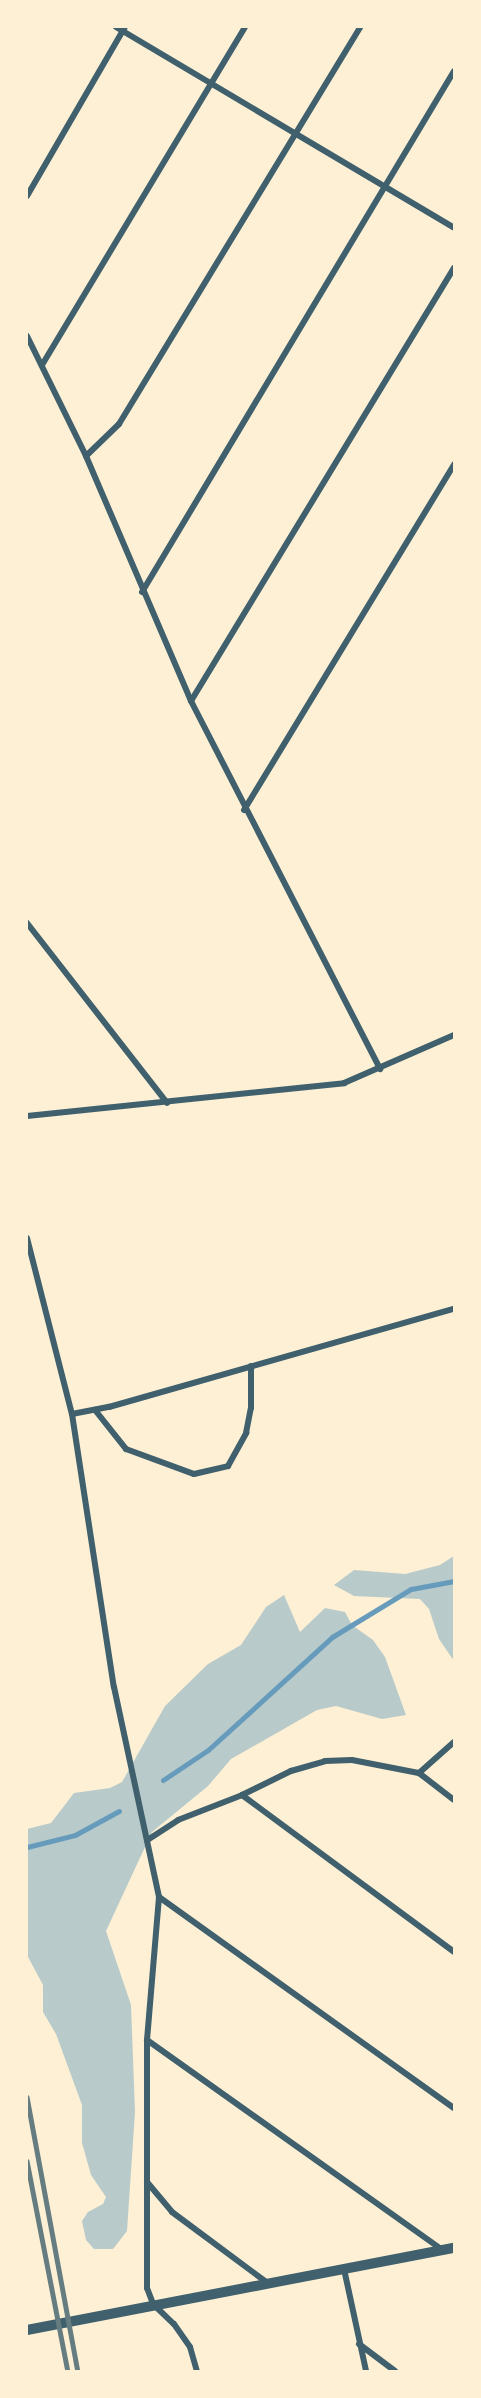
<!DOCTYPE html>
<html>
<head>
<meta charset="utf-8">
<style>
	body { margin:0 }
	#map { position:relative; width:481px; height:2398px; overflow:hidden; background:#fdf0d5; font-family:Raleway,sans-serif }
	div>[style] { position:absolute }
	.green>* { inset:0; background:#b9caca }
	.stream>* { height:5px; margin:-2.5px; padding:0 2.5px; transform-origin:2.5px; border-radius:2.5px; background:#669bbc }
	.minor>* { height:6px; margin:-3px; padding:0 3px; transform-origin:3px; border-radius:3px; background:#3f606c }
	.tertiary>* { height:10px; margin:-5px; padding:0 5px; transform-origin:5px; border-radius:5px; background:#3f606c }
	.rail>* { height:4.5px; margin:-2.25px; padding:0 2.25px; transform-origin:2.25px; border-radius:2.25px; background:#657d81 }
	span { translate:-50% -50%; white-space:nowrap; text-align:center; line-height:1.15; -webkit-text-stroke:6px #fdf0d5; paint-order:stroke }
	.frame { position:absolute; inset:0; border:28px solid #fdf0d5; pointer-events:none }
</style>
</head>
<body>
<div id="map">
	<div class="green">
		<i style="clip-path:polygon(454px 1556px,454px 1661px,439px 1639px,429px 1609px,420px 1599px,354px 1596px,334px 1585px,354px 1570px,405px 1574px,440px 1565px)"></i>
		<i style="clip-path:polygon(284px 1595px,300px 1632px,325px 1608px,345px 1612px,352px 1625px,373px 1640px,385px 1657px,406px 1715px,382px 1719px,336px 1706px,317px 1710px,231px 1759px,208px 1786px,152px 1832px,106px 1931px,131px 2005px,135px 2112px,127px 2231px,113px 2249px,94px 2249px,86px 2240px,82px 2221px,88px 2212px,103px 2204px,106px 2197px,91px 2175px,82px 2143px,82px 2105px,56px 2034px,43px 2012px,43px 1985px,27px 1955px,27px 1829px,51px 1823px,74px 1793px,110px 1788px,122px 1782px,165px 1706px,208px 1664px,241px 1645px,266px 1607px)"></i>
	</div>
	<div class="stream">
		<i style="left:163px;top:1780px;width:54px;rotate:-33.7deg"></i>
		<i style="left:208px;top:1750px;width:168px;rotate:-42.3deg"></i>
		<i style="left:332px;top:1637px;width:92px;rotate:-31.3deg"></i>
		<i style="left:411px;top:1589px;width:44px;rotate:-10.5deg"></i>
		<i style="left:27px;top:1847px;width:49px;rotate:-14deg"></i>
		<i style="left:75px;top:1835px;width:50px;rotate:-28.6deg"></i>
	</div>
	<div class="minor">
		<i style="left:116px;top:27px;width:393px;rotate:30.7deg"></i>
		<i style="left:27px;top:196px;width:195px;rotate:-59.9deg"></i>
		<i style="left:27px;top:336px;width:134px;rotate:63.8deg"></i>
		<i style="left:86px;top:456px;width:267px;rotate:66.8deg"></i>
		<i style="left:191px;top:701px;width:414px;rotate:62.8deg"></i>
		<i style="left:42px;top:365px;width:394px;rotate:-59deg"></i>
		<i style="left:86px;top:456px;width:46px;rotate:-44.1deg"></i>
		<i style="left:119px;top:424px;width:464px;rotate:-58.7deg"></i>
		<i style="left:142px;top:592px;width:607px;rotate:-59.08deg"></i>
		<i style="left:191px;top:701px;width:507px;rotate:-58.73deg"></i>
		<i style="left:244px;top:810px;width:405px;rotate:-58.7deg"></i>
		<i style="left:27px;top:923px;width:228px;rotate:52.1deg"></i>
		<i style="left:27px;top:1116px;width:319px;rotate:-5.9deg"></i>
		<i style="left:344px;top:1083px;width:120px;rotate:-23.6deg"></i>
		<i style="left:27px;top:1238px;width:182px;rotate:75.7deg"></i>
		<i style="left:72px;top:1414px;width:276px;rotate:81.3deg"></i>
		<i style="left:114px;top:1687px;width:215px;rotate:77.9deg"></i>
		<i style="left:159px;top:1897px;width:144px;rotate:94.8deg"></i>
		<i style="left:147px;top:2040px;width:248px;rotate:90deg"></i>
		<i style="left:147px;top:2288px;width:17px;rotate:69deg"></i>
		<i style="left:153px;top:2304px;width:29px;rotate:44deg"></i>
		<i style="left:174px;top:2324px;width:28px;rotate:55deg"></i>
		<i style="left:190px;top:2347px;width:25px;rotate:74deg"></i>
		<i style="left:95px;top:1410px;width:50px;rotate:51.5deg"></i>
		<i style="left:126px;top:1449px;width:72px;rotate:20.2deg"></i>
		<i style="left:194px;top:1474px;width:35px;rotate:-13deg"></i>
		<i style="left:228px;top:1466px;width:38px;rotate:-61deg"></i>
		<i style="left:246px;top:1433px;width:25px;rotate:-79deg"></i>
		<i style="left:251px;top:1408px;width:42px;rotate:-90deg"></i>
		<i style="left:72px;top:1414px;width:38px;rotate:-11deg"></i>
		<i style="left:109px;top:1407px;width:359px;rotate:-15.9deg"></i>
		<i style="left:419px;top:1773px;width:47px;rotate:-41.5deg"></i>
		<i style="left:242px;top:1795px;width:264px;rotate:36.5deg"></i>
		<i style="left:149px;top:1839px;width:35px;rotate:-33deg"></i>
		<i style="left:178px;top:1820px;width:69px;rotate:-21.3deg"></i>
		<i style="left:242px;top:1795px;width:55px;rotate:-26.1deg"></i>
		<i style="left:291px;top:1771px;width:35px;rotate:-16deg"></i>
		<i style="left:325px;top:1761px;width:27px;rotate:-2deg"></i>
		<i style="left:352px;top:1760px;width:68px;rotate:11deg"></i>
		<i style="left:419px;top:1773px;width:44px;rotate:37.6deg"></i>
		<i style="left:159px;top:1897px;width:363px;rotate:35.6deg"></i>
		<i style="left:147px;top:2040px;width:361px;rotate:35.4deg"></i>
		<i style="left:147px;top:2182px;width:39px;rotate:50deg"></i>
		<i style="left:172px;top:2212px;width:116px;rotate:36.6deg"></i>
		<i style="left:344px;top:2269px;width:104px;rotate:77.8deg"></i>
		<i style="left:359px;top:2344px;width:45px;rotate:36.9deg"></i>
	</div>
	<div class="tertiary">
		<i style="left:27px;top:2330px;width:435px;rotate:-10.9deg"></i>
	</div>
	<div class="rail">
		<i style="left:27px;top:2097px;width:279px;rotate:79.5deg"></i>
		<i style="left:27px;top:2161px;width:214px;rotate:79deg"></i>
	</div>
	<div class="frame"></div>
</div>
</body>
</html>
